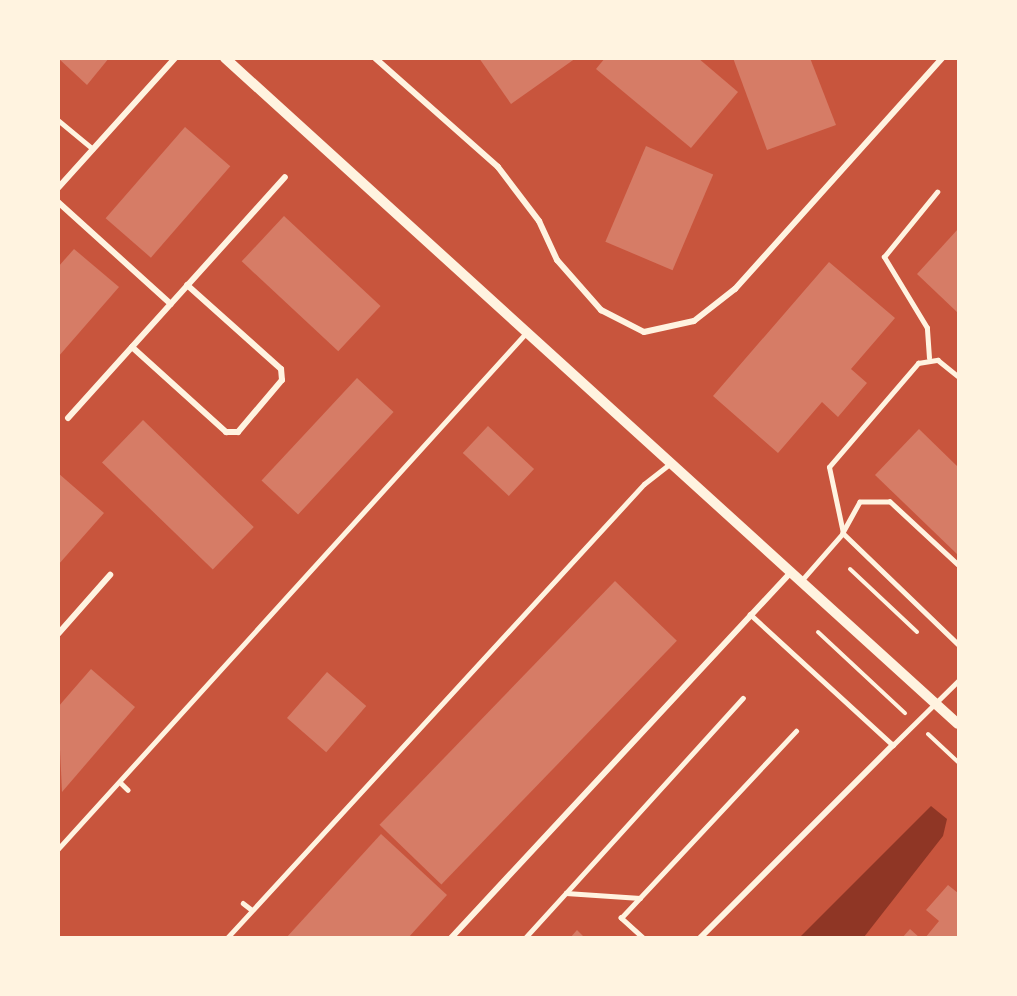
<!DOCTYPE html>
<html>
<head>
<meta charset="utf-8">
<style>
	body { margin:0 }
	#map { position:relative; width:1017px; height:996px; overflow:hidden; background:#c8553d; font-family:Montserrat,sans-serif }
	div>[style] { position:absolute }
	.water>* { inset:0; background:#8f3625 }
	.building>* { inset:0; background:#d67c66; transform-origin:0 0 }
	.path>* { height:4px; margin:-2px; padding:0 2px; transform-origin:2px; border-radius:2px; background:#fff3e0 }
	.service>* { height:4.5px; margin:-2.25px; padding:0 2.25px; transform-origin:2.25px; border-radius:2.25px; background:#fff3e0 }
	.minor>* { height:6px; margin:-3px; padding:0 3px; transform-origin:3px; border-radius:3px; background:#fff3e0 }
	.tertiary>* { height:10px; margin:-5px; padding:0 5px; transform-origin:5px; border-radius:5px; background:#fff3e0 }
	span { translate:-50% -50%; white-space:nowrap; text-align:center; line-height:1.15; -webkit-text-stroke:6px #fff3e0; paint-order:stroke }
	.frame { position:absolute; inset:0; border:60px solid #fff3e0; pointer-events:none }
</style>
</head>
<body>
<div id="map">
	<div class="water">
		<i style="clip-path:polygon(931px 806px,947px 819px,943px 836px,864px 937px,800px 937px)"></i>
	</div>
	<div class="building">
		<i style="clip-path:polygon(58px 58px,109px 58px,87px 85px)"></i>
		<i style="clip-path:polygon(479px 58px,576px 58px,511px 104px)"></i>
		<i style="clip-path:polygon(605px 58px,698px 58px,738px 92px,691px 148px,596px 69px)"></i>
		<i style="clip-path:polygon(733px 58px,810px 58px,836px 125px,767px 150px)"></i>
		<i style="left:185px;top:127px;width:60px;height:121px;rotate:41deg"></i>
		<i style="left:646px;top:146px;width:73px;height:104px;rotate:23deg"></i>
		<i style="left:284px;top:216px;width:132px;height:62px;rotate:43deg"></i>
		<i style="clip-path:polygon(958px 229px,958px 313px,917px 274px)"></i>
		<i style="clip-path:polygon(74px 249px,119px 287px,58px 357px,58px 267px)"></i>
		<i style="clip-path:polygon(829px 262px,895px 318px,851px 369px,867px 383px,838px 417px,822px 402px,778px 453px,713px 396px)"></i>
		<i style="left:357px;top:378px;width:50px;height:140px;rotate:43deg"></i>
		<i style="left:143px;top:420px;width:154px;height:59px;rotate:44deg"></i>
		<i style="left:488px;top:426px;width:63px;height:37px;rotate:43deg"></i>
		<i style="clip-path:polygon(919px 429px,958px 467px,958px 555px,875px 475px)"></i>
		<i style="clip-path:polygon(58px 473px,104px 513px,58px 565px)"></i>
		<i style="left:615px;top:581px;width:86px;height:339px;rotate:44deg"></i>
		<i style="clip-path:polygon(91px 669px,135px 707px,62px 792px,58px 707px)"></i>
		<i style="left:327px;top:672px;width:52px;height:61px;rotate:41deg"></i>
		<i style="clip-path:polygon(381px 834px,447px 895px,408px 938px,286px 938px)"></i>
		<i style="clip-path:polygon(948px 885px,958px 893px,958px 938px,925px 938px,939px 921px,926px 910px)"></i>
		<i style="clip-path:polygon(910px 929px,920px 938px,902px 938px)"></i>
		<i style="clip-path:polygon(577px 930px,585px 938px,570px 938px)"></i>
	</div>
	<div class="path">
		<i style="left:850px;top:569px;width:92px;rotate:43.2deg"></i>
		<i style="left:818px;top:632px;width:119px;rotate:43deg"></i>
		<i style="left:928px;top:734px;width:41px;rotate:43deg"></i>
	</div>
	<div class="service">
		<i style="left:58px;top:120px;width:45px;rotate:39.6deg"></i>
		<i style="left:929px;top:358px;width:30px;rotate:-94deg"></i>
		<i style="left:927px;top:328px;width:83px;rotate:-121.2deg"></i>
		<i style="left:884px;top:257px;width:84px;rotate:-50.8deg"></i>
		<i style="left:958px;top:565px;width:93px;rotate:-137.2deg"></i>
		<i style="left:890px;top:502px;width:30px;rotate:180deg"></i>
		<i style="left:860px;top:502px;width:35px;rotate:119deg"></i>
		<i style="left:843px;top:533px;width:160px;rotate:44deg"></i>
		<i style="left:802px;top:580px;width:62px;rotate:-48.9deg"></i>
		<i style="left:843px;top:533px;width:67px;rotate:-102deg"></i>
		<i style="left:829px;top:467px;width:137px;rotate:-49.4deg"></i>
		<i style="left:918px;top:363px;width:20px;rotate:-9deg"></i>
		<i style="left:938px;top:360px;width:26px;rotate:39deg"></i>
		<i style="left:750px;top:614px;width:194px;rotate:42.5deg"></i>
		<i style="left:893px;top:745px;width:91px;rotate:-44.6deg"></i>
		<i style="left:120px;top:782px;width:11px;rotate:45deg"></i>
		<i style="left:58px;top:849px;width:697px;rotate:-47.79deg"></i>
		<i style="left:566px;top:893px;width:263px;rotate:-47.8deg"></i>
		<i style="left:243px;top:903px;width:11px;rotate:38deg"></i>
		<i style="left:227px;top:938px;width:616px;rotate:-47.43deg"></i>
		<i style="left:644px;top:484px;width:34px;rotate:-38deg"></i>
		<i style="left:525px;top:938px;width:61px;rotate:-47.7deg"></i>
		<i style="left:566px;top:893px;width:74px;rotate:3.9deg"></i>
		<i style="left:643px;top:938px;width:30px;rotate:-138deg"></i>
		<i style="left:621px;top:918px;width:256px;rotate:-46.9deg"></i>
	</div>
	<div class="minor">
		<i style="left:375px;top:58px;width:164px;rotate:41.5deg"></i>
		<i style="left:498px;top:167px;width:68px;rotate:52.8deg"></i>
		<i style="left:539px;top:221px;width:43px;rotate:65.2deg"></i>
		<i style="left:557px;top:260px;width:67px;rotate:48.7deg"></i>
		<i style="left:601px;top:310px;width:48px;rotate:27.1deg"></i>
		<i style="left:644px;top:332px;width:51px;rotate:-12.4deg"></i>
		<i style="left:694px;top:321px;width:52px;rotate:-38deg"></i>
		<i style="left:735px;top:289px;width:310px;rotate:-48.1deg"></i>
		<i style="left:58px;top:188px;width:175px;rotate:-48deg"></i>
		<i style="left:58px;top:202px;width:152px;rotate:42.1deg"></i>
		<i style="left:132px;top:347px;width:127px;rotate:42.1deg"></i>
		<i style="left:226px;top:432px;width:12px"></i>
		<i style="left:238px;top:432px;width:68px;rotate:-49.8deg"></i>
		<i style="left:282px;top:380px;width:11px;rotate:-95deg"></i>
		<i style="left:281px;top:369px;width:126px;rotate:-138.2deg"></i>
		<i style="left:68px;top:418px;width:324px;rotate:-48deg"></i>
		<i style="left:58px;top:634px;width:79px;rotate:-48.6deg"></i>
		<i style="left:451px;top:938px;width:500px;rotate:-47.1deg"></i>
		<i style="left:700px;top:938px;width:273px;rotate:-45deg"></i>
	</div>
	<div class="tertiary">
		<i style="left:225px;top:58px;width:990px;rotate:42.26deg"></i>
	</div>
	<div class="frame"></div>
</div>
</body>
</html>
